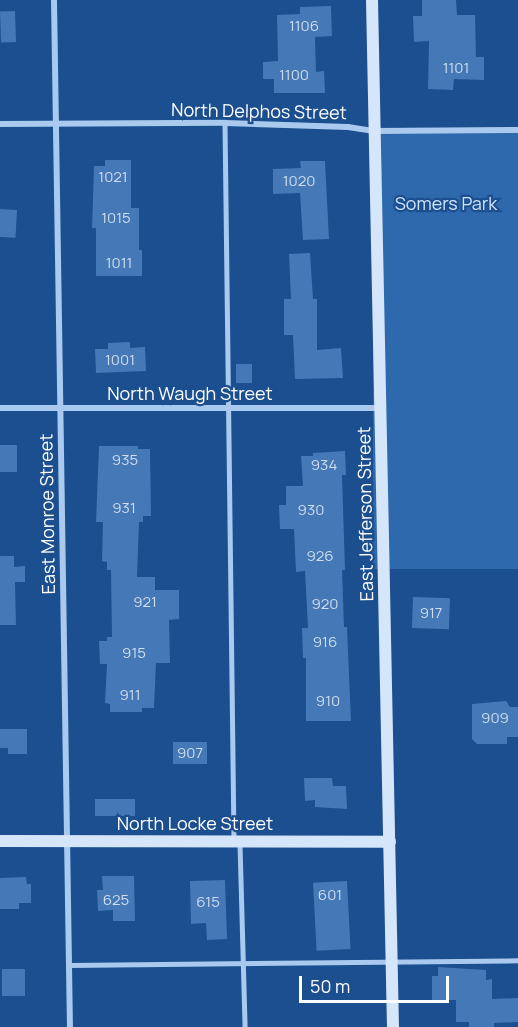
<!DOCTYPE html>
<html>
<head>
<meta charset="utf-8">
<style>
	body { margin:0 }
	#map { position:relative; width:518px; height:1027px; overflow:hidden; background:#1b4f8f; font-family:Manrope,sans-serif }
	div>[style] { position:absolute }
	.green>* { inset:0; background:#2e69ad; transform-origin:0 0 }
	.building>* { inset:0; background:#4478b7; transform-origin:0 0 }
	.lane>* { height:4.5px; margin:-2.25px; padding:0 2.25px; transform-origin:2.25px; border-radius:2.25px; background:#a9c9ee }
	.street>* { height:6px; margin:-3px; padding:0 3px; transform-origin:3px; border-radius:3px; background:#a9c9ee }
	.secondary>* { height:12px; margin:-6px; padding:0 6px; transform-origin:6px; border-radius:6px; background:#d6e6fa }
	span { translate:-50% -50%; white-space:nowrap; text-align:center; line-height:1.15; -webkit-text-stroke:4.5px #1b4f8f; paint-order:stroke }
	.number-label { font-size:15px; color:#d0dded }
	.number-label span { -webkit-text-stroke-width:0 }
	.street-label { font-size:18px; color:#fff }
	.park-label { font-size:18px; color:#cfe3fa }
	.scale { position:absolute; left:299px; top:976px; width:150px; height:27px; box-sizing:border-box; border:3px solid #fff; border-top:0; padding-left:8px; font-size:18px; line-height:21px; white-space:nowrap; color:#fff; -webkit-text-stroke:4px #1b4f8f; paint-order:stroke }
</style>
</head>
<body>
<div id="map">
	<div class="green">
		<i style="left:518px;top:130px;width:439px;height:145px;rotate:90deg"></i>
	</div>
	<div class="building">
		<i style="clip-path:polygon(422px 0,456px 0,457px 15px,475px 15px,476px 57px,484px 57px,484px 80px,454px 79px,453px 90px,428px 89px,429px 41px,414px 42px,413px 16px,422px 16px)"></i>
		<i style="clip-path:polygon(331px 6px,332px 36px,315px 37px,316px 72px,324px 71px,325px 93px,274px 93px,274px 79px,263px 79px,263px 62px,278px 61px,277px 15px,300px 14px,300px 7px)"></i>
		<i style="left:15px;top:11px;width:31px;height:15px;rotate:88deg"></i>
		<i style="clip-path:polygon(105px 160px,131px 160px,131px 208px,139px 208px,139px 250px,142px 250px,142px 276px,96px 276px,96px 228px,92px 228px,94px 166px,105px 166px)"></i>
		<i style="clip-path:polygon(300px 161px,325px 161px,329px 239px,303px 240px,300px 193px,273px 194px,273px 169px,301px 168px)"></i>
		<i style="left:0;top:209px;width:17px;height:28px;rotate:3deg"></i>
		<i style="clip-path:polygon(310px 253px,313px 299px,317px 299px,317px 350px,341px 348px,343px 378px,295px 379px,293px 335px,284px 335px,284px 299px,291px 299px,289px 254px)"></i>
		<i style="clip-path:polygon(130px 342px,130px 348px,145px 347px,146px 371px,96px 373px,95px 349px,108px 349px,108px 343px)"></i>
		<i style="left:236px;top:364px;width:16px;height:19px"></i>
		<i style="left:0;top:445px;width:17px;height:27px"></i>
		<i style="clip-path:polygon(99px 446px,138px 446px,138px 449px,150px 449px,151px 516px,143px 516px,143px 522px,139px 522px,137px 577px,155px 577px,155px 590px,179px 590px,179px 619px,169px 620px,170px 663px,156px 663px,154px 708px,142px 708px,142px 712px,110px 712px,110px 704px,105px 703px,107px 664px,100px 664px,99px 641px,107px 641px,107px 637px,112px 637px,111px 570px,107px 570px,107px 562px,102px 561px,103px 522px,96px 522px)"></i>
		<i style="clip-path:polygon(345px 451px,346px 475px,342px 475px,345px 570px,342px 570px,344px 627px,347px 627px,351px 721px,306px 721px,306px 658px,303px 658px,302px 628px,308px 628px,305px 571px,296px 572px,294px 529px,280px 529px,279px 505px,286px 505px,286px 486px,303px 486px,301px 456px,313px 456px,313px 453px)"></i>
		<i style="clip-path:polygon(0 556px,14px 556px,14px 567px,25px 566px,25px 582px,15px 582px,16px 625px,0 625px)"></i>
		<i style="left:413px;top:597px;width:37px;height:31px;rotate:2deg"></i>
		<i style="clip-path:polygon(506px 701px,510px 707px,518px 707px,518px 737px,507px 737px,507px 744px,477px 744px,472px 739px,472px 704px)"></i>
		<i style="clip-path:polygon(0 729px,27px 729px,27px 754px,8px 754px,8px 748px,0 748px)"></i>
		<i style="left:173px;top:742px;width:34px;height:22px"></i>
		<i style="clip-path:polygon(304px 778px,332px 778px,333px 786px,346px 786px,347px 809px,315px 807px,315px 800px,305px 801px)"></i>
		<i style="left:95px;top:799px;width:40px;height:17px"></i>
		<i style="clip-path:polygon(102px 876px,134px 876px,135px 921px,113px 921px,113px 910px,98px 911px,97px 890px,103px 890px)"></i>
		<i style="clip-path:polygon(26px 877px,27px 884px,31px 884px,31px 903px,19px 903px,19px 909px,0 909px,0 878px)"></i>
		<i style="clip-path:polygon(225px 880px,227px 939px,207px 940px,206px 923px,191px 924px,190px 881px)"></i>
		<i style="left:347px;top:881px;width:68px;height:34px;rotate:87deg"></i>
		<i style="clip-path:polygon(438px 967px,486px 970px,486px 980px,492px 979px,492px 999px,518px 998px,518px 1022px,494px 1023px,494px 1027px,469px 1027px,469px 1022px,456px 1022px,456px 1000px,432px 1000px,432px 976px,438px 976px)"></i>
		<i style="left:2px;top:969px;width:23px;height:27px"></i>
	</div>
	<div class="lane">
		<i style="left:225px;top:123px;width:716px;rotate:89.28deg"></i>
		<i style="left:240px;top:844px;width:183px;rotate:88.4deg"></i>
		<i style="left:69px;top:965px;width:449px;rotate:-0.6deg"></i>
	</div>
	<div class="street">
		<i style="left:54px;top:0;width:1027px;rotate:89.11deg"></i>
		<i style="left:0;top:124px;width:225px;rotate:-0.3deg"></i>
		<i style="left:225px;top:123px;width:123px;rotate:1.9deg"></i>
		<i style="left:348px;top:127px;width:25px;rotate:9deg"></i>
		<i style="left:373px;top:131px;width:145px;rotate:-0.4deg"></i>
		<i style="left:0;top:408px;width:380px"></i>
	</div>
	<div class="secondary">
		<i style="left:372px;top:0;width:1027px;rotate:88.83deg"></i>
		<i style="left:0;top:841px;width:390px;rotate:0.1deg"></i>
	</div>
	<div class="number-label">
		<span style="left:304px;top:26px">1106</span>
		<span style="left:456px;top:68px">1101</span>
		<span style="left:294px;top:75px">1100</span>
		<span style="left:113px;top:177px">1021</span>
		<span style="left:299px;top:181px">1020</span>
		<span style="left:116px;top:218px">1015</span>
		<span style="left:119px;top:263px">1011</span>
		<span style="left:120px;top:360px">1001</span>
		<span style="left:125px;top:460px">935</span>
		<span style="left:324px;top:465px">934</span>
		<span style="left:124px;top:508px">931</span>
		<span style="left:311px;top:510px">930</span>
		<span style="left:320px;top:556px">926</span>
		<span style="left:145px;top:602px">921</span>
		<span style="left:325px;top:604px">920</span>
		<span style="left:431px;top:613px">917</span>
		<span style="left:325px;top:642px">916</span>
		<span style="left:134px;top:653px">915</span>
		<span style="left:130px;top:695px">911</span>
		<span style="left:328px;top:701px">910</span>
		<span style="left:495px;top:718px">909</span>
		<span style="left:190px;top:753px">907</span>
		<span style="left:330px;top:895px">601</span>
		<span style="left:116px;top:900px">625</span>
		<span style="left:208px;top:902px">615</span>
	</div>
	<div class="street-label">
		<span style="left:259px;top:111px;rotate:1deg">North Delphos Street</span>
		<span style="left:190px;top:393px">North Waugh Street</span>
		<span style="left:47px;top:514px;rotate:-91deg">East Monroe Street</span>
		<span style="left:365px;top:514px;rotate:-91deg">East Jefferson Street</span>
		<span style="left:195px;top:823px">North Locke Street</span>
	</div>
	<div class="park-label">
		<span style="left:446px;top:203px">Somers Park</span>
	</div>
	<div class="scale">50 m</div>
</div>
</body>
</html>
